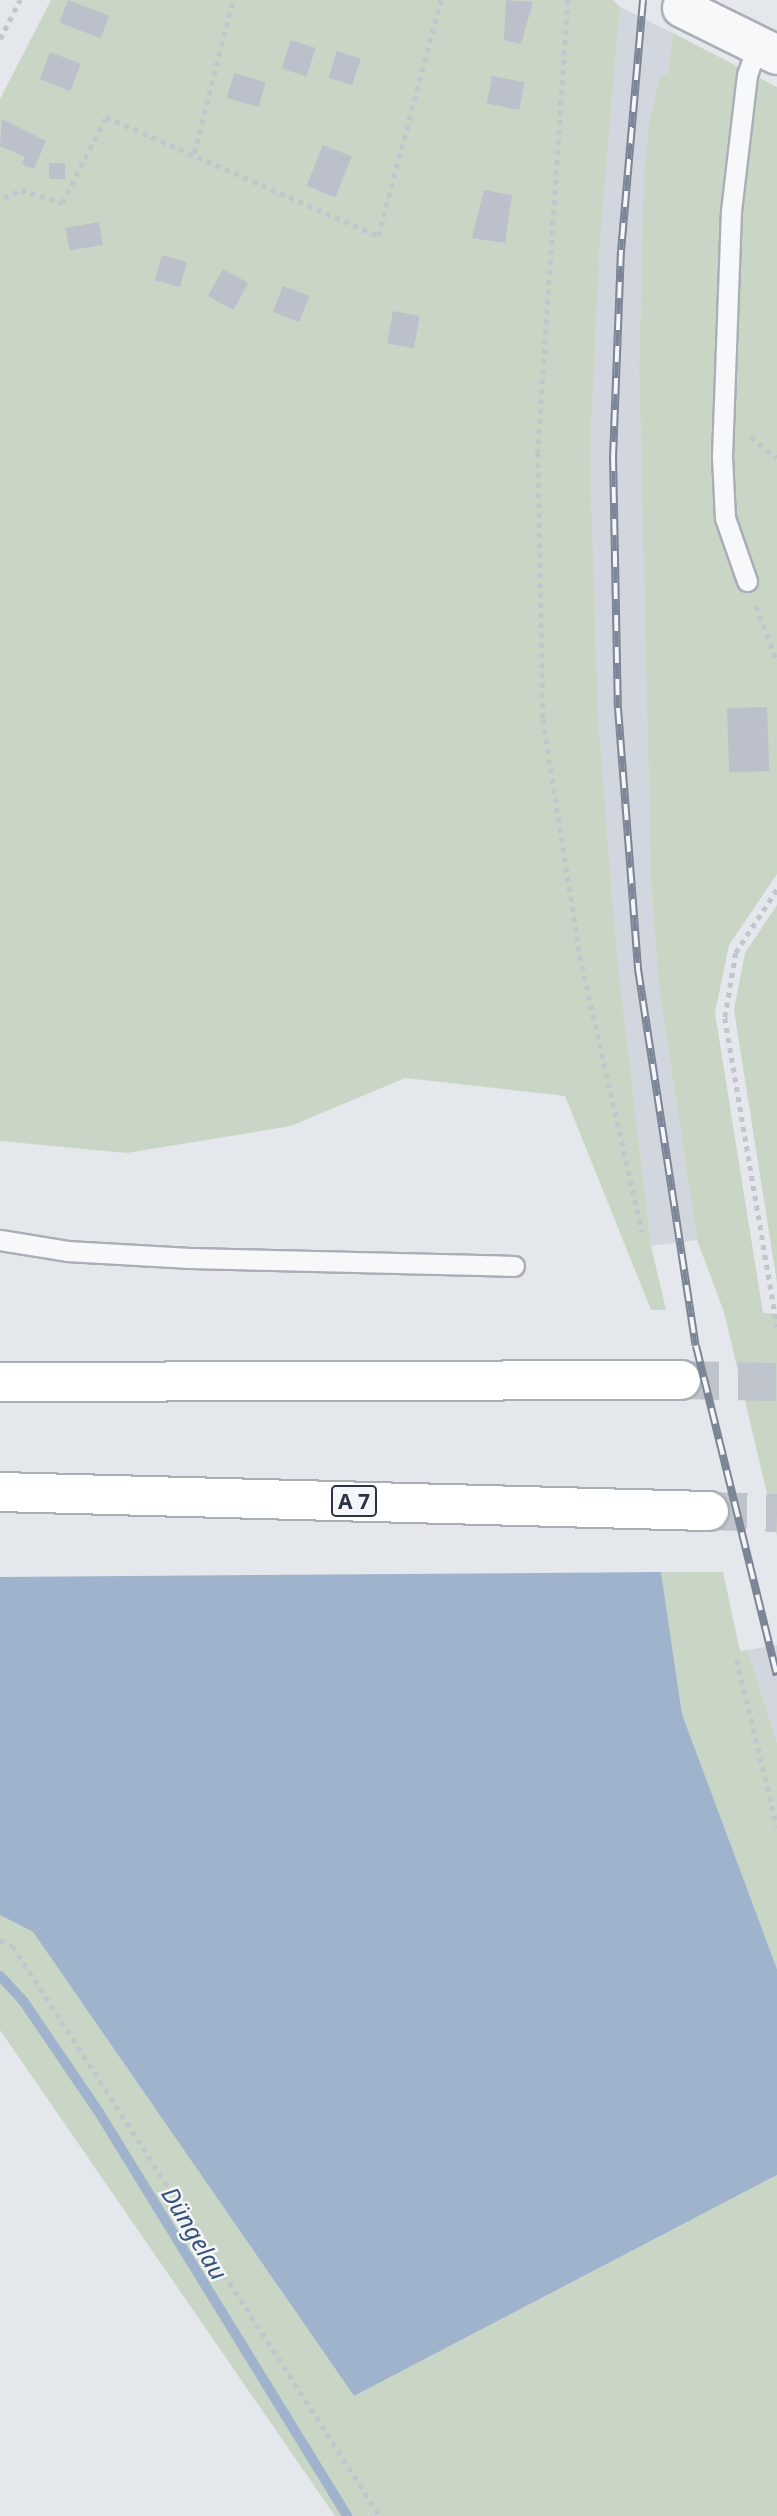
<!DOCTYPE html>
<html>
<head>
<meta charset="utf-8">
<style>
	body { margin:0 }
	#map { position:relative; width:777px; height:2516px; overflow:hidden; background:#e4e7ec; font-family:"Noto Sans",sans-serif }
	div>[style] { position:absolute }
	.built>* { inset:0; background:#d2d6de }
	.green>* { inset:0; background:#c9d6c5 }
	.water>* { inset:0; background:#9fb4cc }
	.stream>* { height:10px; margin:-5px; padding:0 5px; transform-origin:5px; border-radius:5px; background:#9fb4cc }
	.building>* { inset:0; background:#bbc0ca; transform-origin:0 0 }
	.highway-tunnel>* { height:38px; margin-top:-19px; transform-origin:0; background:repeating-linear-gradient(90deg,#bfc3cb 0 38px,transparent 0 57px) }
	.path>* { height:4.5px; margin-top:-2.25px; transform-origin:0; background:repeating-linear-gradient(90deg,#c2c5cb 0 5px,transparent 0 10px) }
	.roads { filter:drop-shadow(2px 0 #a9aeb7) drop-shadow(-2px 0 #a9aeb7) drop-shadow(0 2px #a9aeb7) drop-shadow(0 -2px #a9aeb7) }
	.lane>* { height:19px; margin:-9.5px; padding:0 9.5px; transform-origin:9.5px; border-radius:9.5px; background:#f7f8fa }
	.street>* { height:38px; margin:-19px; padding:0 19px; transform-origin:19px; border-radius:19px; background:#f7f8fa }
	.highway>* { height:38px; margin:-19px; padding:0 19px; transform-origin:19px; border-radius:19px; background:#fff }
	.rail>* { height:8px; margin-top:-4px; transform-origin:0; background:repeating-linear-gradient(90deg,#f4f6f9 0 16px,#7d8696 0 32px); box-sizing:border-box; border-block:2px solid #7d8696 }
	span { translate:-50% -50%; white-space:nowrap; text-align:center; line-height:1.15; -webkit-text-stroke:5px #f4f6f9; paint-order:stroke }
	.shield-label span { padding:2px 5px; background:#f4f6f9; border:2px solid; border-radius:5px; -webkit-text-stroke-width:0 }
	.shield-label { font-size:21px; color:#2b3445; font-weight:700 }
	.water-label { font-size:24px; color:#34527a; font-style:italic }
</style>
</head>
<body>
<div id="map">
	<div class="built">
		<i style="clip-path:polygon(620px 7px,673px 33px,668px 72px,660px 77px,649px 122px,644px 168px,639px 367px,651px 883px,659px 988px,697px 1240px,651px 1246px,617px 955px,598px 715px,590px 456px,600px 241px)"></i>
		<i style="clip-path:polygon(777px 1645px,777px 1743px,748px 1650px)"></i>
	</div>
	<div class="green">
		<i style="clip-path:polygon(51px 0,613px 0,620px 7px,600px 241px,590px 456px,598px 715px,617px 955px,651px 1246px,666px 1310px,651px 1310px,565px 1096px,405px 1078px,291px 1126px,127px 1153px,0 1141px,0 99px)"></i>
		<i style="clip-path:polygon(673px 33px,777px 87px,777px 874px,729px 945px,715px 1013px,763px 1313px,777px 1314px,777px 1536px,724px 1312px,697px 1240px,659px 988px,651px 883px,639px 367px,644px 168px,649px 122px,660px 77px,668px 72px)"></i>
		<i style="clip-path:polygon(777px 905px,777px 1283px,734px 1010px,745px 953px)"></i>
		<i style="clip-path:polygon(661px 1572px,723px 1572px,740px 1651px,748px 1650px,777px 1743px,777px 1969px,682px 1714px)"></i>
		<i style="clip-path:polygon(0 1915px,33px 1932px,354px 2396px,777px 2175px,777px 2516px,335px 2516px,0 2030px)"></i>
	</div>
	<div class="water">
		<i style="clip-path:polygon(661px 1572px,682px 1714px,777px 1969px,777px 2175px,354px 2396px,33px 1932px,0 1915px,0 1577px)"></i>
	</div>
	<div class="stream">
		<i style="left:0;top:1976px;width:35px;rotate:47deg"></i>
		<i style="left:24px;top:2002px;width:135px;rotate:55.8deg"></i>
		<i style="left:100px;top:2114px;width:472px;rotate:58.4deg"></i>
	</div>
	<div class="building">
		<i style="left:68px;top:0;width:44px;height:24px;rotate:21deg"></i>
		<i style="clip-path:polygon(506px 0,533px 2px,521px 44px,504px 40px)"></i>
		<i style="left:291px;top:40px;width:26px;height:30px;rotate:18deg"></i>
		<i style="left:337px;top:51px;width:25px;height:28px;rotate:18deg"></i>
		<i style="left:50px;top:52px;width:33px;height:29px;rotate:21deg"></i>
		<i style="left:234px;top:73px;width:33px;height:26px;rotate:16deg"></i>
		<i style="left:492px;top:76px;width:33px;height:28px;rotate:11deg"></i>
		<i style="clip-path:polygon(2px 119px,46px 141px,34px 169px,22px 164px,25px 157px,0 146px)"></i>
		<i style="left:323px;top:145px;width:31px;height:44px;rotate:22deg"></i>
		<i style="left:49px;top:163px;width:16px;height:16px"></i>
		<i style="clip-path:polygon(484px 190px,512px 195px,505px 243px,472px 238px)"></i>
		<i style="left:99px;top:222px;width:23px;height:34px;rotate:80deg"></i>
		<i style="left:162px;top:255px;width:26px;height:26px;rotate:16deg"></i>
		<i style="left:223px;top:269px;width:29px;height:31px;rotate:29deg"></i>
		<i style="left:283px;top:286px;width:28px;height:28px;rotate:21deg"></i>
		<i style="left:393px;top:311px;width:27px;height:33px;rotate:10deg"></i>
		<i style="left:767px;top:707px;width:64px;height:40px;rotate:88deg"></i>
	</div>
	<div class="highway-tunnel">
		<i style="left:681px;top:1380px;width:96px;rotate:1.2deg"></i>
		<i style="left:709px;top:1511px;width:68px;rotate:1.7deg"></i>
	</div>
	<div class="path">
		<i style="left:568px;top:0;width:454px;rotate:93.8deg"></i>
		<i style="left:538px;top:453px;width:266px;rotate:88.9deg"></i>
		<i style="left:543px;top:719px;width:240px;rotate:81.1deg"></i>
		<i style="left:580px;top:956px;width:283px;rotate:77.3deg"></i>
		<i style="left:0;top:39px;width:44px;rotate:-62.9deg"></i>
		<i style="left:194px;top:153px;width:158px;rotate:-75.7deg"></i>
		<i style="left:4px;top:198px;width:19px;rotate:-25deg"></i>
		<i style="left:21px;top:190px;width:43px;rotate:17.6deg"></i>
		<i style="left:62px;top:203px;width:97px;rotate:-62.9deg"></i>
		<i style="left:106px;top:117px;width:297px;rotate:23.6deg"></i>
		<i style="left:378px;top:236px;width:244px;rotate:-75.1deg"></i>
		<i style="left:751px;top:437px;width:33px;rotate:39deg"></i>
		<i style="left:756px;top:606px;width:59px;rotate:69.1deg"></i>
		<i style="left:777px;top:890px;width:75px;rotate:123.1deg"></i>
		<i style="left:736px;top:953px;width:66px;rotate:99.6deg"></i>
		<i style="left:725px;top:1018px;width:313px;rotate:80.4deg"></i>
		<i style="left:737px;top:1660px;width:172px;rotate:76.5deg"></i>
		<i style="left:0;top:1940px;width:14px;rotate:25deg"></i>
		<i style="left:13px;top:1946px;width:678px;rotate:57.22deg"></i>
	</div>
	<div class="roads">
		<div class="lane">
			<i style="left:747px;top:581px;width:67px;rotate:-109.2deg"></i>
			<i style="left:725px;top:518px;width:62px;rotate:-92.8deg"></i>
			<i style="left:722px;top:456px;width:245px;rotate:-87.9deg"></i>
			<i style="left:731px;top:211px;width:137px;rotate:-83.3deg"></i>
			<i style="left:747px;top:75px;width:31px;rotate:-71deg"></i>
			<i style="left:0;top:1240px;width:68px;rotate:9.3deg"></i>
			<i style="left:67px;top:1251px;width:123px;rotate:3.3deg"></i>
			<i style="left:190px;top:1258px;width:324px;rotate:1.4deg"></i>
		</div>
		<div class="street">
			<i style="left:682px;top:8px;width:106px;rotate:26.3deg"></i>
		</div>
		<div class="highway">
			<i style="left:0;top:1382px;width:681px;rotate:-0.17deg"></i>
			<i style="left:0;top:1492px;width:709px;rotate:1.54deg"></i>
		</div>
	</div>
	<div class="rail">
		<i style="left:643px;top:0;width:251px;rotate:95deg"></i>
		<i style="left:621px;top:250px;width:205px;rotate:92.2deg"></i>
		<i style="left:613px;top:455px;width:253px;rotate:88.9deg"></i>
		<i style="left:618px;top:708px;width:262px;rotate:85.6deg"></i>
		<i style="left:638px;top:969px;width:381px;rotate:81.3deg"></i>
		<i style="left:696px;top:1346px;width:339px;rotate:76.2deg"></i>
	</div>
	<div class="shield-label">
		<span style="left:354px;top:1501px">A 7</span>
	</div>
	<div class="water-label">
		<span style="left:195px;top:2233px;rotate:59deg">Düngelau</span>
	</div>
</div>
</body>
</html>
